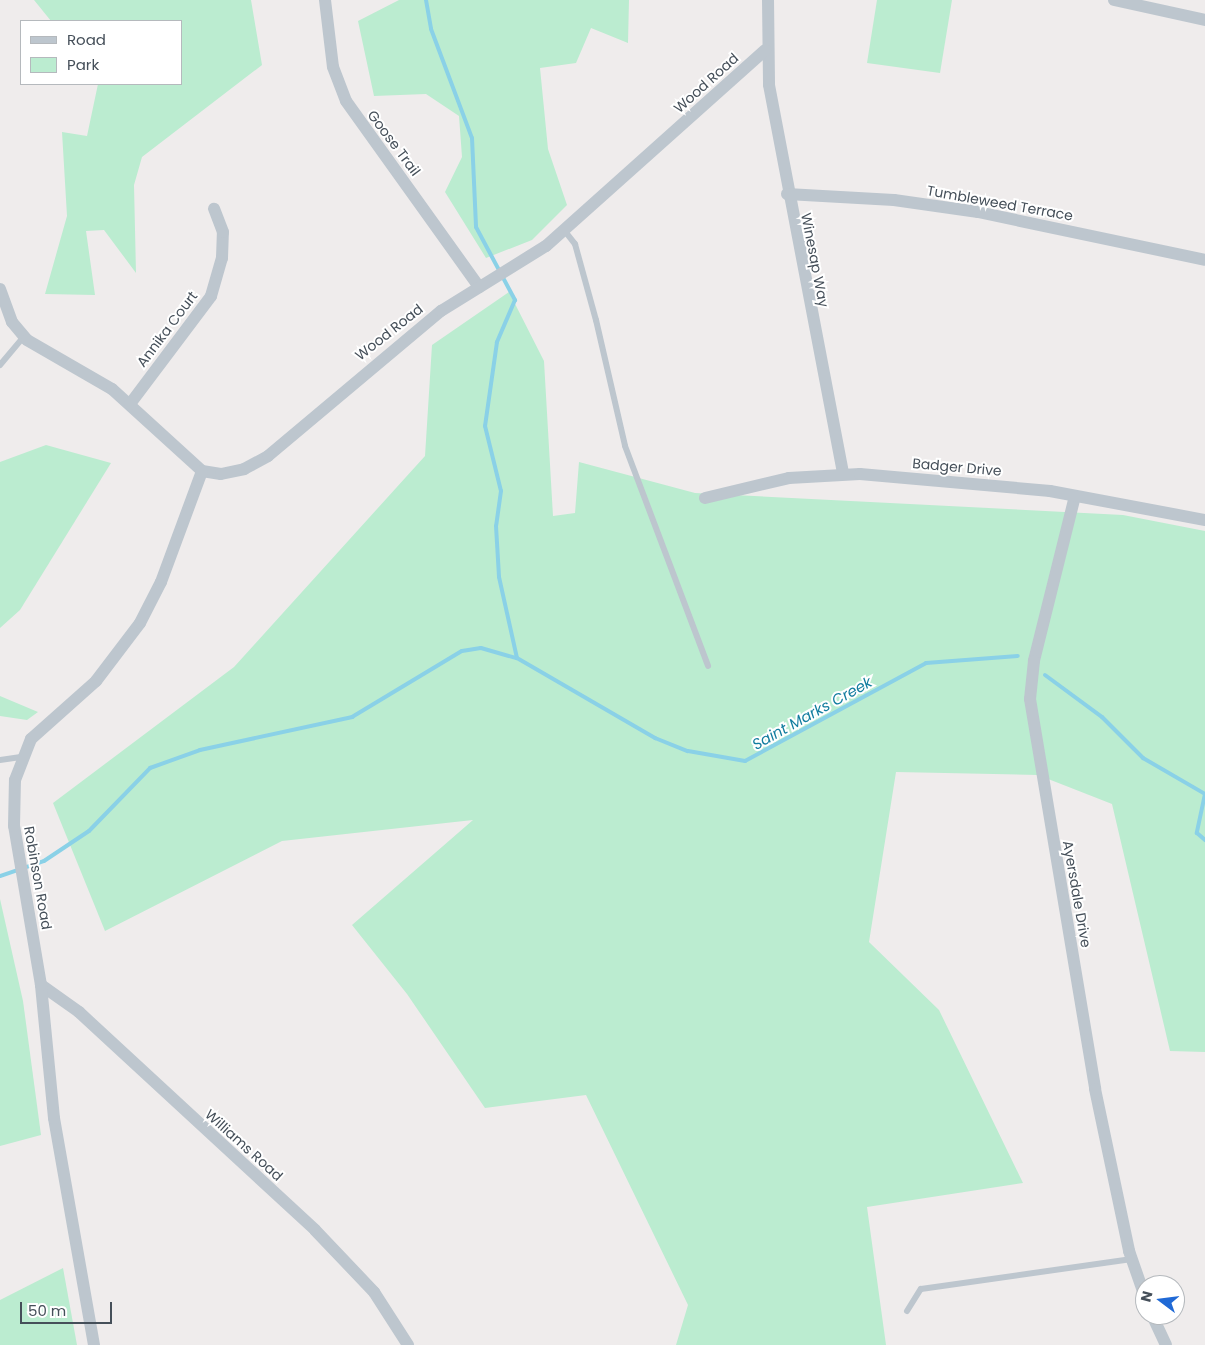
<!DOCTYPE html>
<html>
<head>
<meta charset="utf-8">
<style>
	body { margin:0 }
	#map { position:relative; width:1205px; height:1345px; overflow:hidden; background:#efecec; font-family:Poppins,sans-serif }
	div>[style] { position:absolute }
	.green>* { inset:0; background:#bbecd0 }
	.stream>* { height:4px; margin:-2px; padding:0 2px; transform-origin:2px; border-radius:2px; background:#8ad1e7 }
	.lane>* { height:6px; margin:-3px; padding:0 3px; transform-origin:3px; border-radius:3px; background:#bdc6ce }
	.street>* { height:12px; margin:-6px; padding:0 6px; transform-origin:6px; border-radius:6px; background:#bdc6ce }
	span { translate:-50% -50%; white-space:nowrap; text-align:center; line-height:1.15; -webkit-text-stroke:4px #fff; paint-order:stroke }
	.street-label { font-size:14px; color:#454f59 }
	.water-label { font-size:15px; color:#127d9f; font-style:italic }
	.legend { position:absolute; left:20px; top:20px; width:162px; height:65px; box-sizing:border-box; background:#fff; border:1px solid #b5b9bd; margin:0; padding:6px 9px; list-style:none; font-size:15px; color:#454f59 }
	.legend li { display:flex; align-items:center; gap:10px; height:25px }
	.legend b { width:25px; border:1px solid #b5b9bd }
	.north { position:absolute; left:1135px; top:1275px; width:50px; height:50px; box-sizing:border-box; background:#fff; border:1px solid #b5b9bd; border-radius:50%; rotate:285deg; font-size:14px; font-weight:700; line-height:20px; text-align:center; color:#454f59 }
	.north::after { content:''; display:block; margin:auto; width:18px; height:22px; background:#2069d5; clip-path:polygon(50% 0,100% 100%,50% 72%,0 100%) }
	.scale { position:absolute; left:20px; top:1302px; width:92px; height:22px; box-sizing:border-box; border:2px solid #454f59; border-top:0; padding-left:6px; font-size:15px; line-height:18px; white-space:nowrap; color:#454f59; -webkit-text-stroke:4px #fff; paint-order:stroke }
</style>
</head>
<body>
<div id="map">
	<div class="green">
		<i style="clip-path:polygon(34px 0,251px 0,262px 65px,142px 157px,134px 185px,136px 273px,104px 230px,86px 231px,95px 295px,45px 294px,67px 216px,62px 132px,87px 136px,98px 84px,181px 84px,181px 21px,51px 21px)"></i>
		<i style="clip-path:polygon(399px 0,629px 0,628px 43px,591px 28px,576px 63px,540px 68px,548px 149px,567px 205px,532px 240px,486px 258px,445px 192px,462px 157px,459px 116px,426px 94px,374px 96px,358px 21px)"></i>
		<i style="clip-path:polygon(877px 0,952px 0,940px 73px,867px 63px)"></i>
		<i style="clip-path:polygon(509px 292px,544px 361px,553px 516px,575px 513px,579px 462px,695px 493px,1123px 515px,1205px 531px,1205px 1052px,1170px 1051px,1112px 804px,1038px 775px,896px 772px,869px 942px,939px 1010px,1023px 1183px,867px 1207px,886px 1345px,676px 1345px,688px 1305px,586px 1095px,485px 1108px,407px 994px,352px 925px,473px 820px,282px 841px,105px 931px,53px 803px,234px 667px,425px 456px,432px 345px)"></i>
		<i style="clip-path:polygon(46px 445px,111px 463px,20px 610px,0 628px,0 462px)"></i>
		<i style="clip-path:polygon(0 696px,38px 712px,27px 720px,0 716px)"></i>
		<i style="clip-path:polygon(0 899px,23px 1001px,41px 1135px,0 1146px)"></i>
		<i style="clip-path:polygon(63px 1268px,77px 1345px,0 1345px,0 1300px)"></i>
	</div>
	<div class="stream">
		<i style="left:426px;top:0;width:29px;rotate:80deg"></i>
		<i style="left:431px;top:29px;width:116px;rotate:69.4deg"></i>
		<i style="left:472px;top:138px;width:89px;rotate:87.4deg"></i>
		<i style="left:476px;top:227px;width:83px;rotate:61.9deg"></i>
		<i style="left:515px;top:300px;width:46px;rotate:113.2deg"></i>
		<i style="left:497px;top:342px;width:85px;rotate:98.1deg"></i>
		<i style="left:485px;top:426px;width:67px;rotate:76.2deg"></i>
		<i style="left:501px;top:491px;width:35px;rotate:98deg"></i>
		<i style="left:496px;top:526px;width:51px;rotate:86.6deg"></i>
		<i style="left:499px;top:577px;width:83px;rotate:77.5deg"></i>
		<i style="left:1045px;top:675px;width:71px;rotate:36.4deg"></i>
		<i style="left:1102px;top:717px;width:58px;rotate:45deg"></i>
		<i style="left:1143px;top:758px;width:72px;rotate:30.1deg"></i>
		<i style="left:1205px;top:794px;width:40px;rotate:102deg"></i>
		<i style="left:1197px;top:833px;width:11px;rotate:41deg"></i>
		<i style="left:0;top:876px;width:46px;rotate:-18.8deg"></i>
		<i style="left:44px;top:861px;width:54px;rotate:-33.7deg"></i>
		<i style="left:89px;top:831px;width:88px;rotate:-45.9deg"></i>
		<i style="left:150px;top:768px;width:53px;rotate:-19.8deg"></i>
		<i style="left:200px;top:750px;width:156px;rotate:-12.2deg"></i>
		<i style="left:352px;top:717px;width:128px;rotate:-31deg"></i>
		<i style="left:462px;top:651px;width:19px;rotate:-9deg"></i>
		<i style="left:481px;top:648px;width:37px;rotate:16deg"></i>
		<i style="left:517px;top:658px;width:160px;rotate:30.1deg"></i>
		<i style="left:655px;top:738px;width:35px;rotate:22deg"></i>
		<i style="left:688px;top:751px;width:58px;rotate:10deg"></i>
		<i style="left:745px;top:761px;width:206px;rotate:-28.4deg"></i>
		<i style="left:926px;top:663px;width:92px;rotate:-4.4deg"></i>
	</div>
	<div class="lane">
		<i style="left:564px;top:230px;width:18px;rotate:52deg"></i>
		<i style="left:575px;top:244px;width:79px;rotate:74.6deg"></i>
		<i style="left:596px;top:320px;width:129px;rotate:77deg"></i>
		<i style="left:625px;top:446px;width:235px;rotate:69.3deg"></i>
		<i style="left:0;top:365px;width:38px;rotate:-50deg"></i>
		<i style="left:0;top:760px;width:21px;rotate:-8deg"></i>
		<i style="left:907px;top:1311px;width:26px;rotate:-58deg"></i>
		<i style="left:921px;top:1289px;width:213px;rotate:-8.1deg"></i>
	</div>
	<div class="street">
		<i style="left:325px;top:0;width:67px;rotate:83.2deg"></i>
		<i style="left:333px;top:67px;width:36px;rotate:69deg"></i>
		<i style="left:346px;top:101px;width:229px;rotate:54.4deg"></i>
		<i style="left:768px;top:0;width:85px;rotate:89.3deg"></i>
		<i style="left:769px;top:85px;width:396px;rotate:79.2deg"></i>
		<i style="left:1114px;top:0;width:93px;rotate:12.4deg"></i>
		<i style="left:787px;top:194px;width:107px;rotate:3.2deg"></i>
		<i style="left:894px;top:200px;width:85px;rotate:8.1deg"></i>
		<i style="left:978px;top:212px;width:232px;rotate:11.9deg"></i>
		<i style="left:0;top:289px;width:35px;rotate:70deg"></i>
		<i style="left:12px;top:322px;width:23px;rotate:50deg"></i>
		<i style="left:27px;top:340px;width:98px;rotate:30deg"></i>
		<i style="left:112px;top:389px;width:122px;rotate:42.3deg"></i>
		<i style="left:202px;top:471px;width:19px;rotate:9deg"></i>
		<i style="left:221px;top:474px;width:24px;rotate:-12deg"></i>
		<i style="left:244px;top:469px;width:27px;rotate:-28deg"></i>
		<i style="left:268px;top:456px;width:226px;rotate:-40deg"></i>
		<i style="left:441px;top:311px;width:123px;rotate:-31.8deg"></i>
		<i style="left:546px;top:246px;width:294px;rotate:-41.8deg"></i>
		<i style="left:130px;top:404px;width:135px;rotate:-53.1deg"></i>
		<i style="left:211px;top:296px;width:40px;rotate:-74deg"></i>
		<i style="left:222px;top:258px;width:26px;rotate:-88deg"></i>
		<i style="left:223px;top:232px;width:25px;rotate:-111deg"></i>
		<i style="left:1075px;top:496px;width:170px;rotate:104deg"></i>
		<i style="left:1034px;top:661px;width:38px;rotate:96deg"></i>
		<i style="left:1030px;top:699px;width:395px;rotate:80.5deg"></i>
		<i style="left:1095px;top:1089px;width:166px;rotate:78.1deg"></i>
		<i style="left:1129px;top:1251px;width:49px;rotate:70.8deg"></i>
		<i style="left:705px;top:498px;width:86px;rotate:-13.4deg"></i>
		<i style="left:789px;top:478px;width:71px;rotate:-3.2deg"></i>
		<i style="left:860px;top:474px;width:191px;rotate:5.1deg"></i>
		<i style="left:1050px;top:491px;width:158px;rotate:10.6deg"></i>
		<i style="left:41px;top:985px;width:47px;rotate:35.4deg"></i>
		<i style="left:79px;top:1012px;width:321px;rotate:42.7deg"></i>
		<i style="left:315px;top:1230px;width:86px;rotate:46.4deg"></i>
		<i style="left:374px;top:1292px;width:63px;rotate:57.3deg"></i>
		<i style="left:1152px;top:1315px;width:33px;rotate:65deg"></i>
		<i style="left:94px;top:1345px;width:230px;rotate:-100deg"></i>
		<i style="left:54px;top:1118px;width:134px;rotate:-95.6deg"></i>
		<i style="left:41px;top:985px;width:161px;rotate:-99.6deg"></i>
		<i style="left:14px;top:826px;width:46px;rotate:-88.8deg"></i>
		<i style="left:15px;top:780px;width:44px;rotate:-68.7deg"></i>
		<i style="left:31px;top:739px;width:87px;rotate:-41.7deg"></i>
		<i style="left:96px;top:681px;width:73px;rotate:-52.8deg"></i>
		<i style="left:140px;top:623px;width:46px;rotate:-62.9deg"></i>
		<i style="left:161px;top:582px;width:118px;rotate:-69.7deg"></i>
	</div>
	<div class="street-label">
		<span style="left:706px;top:83px;rotate:-42deg">Wood Road</span>
		<span style="left:394px;top:143px;rotate:53deg">Goose Trail</span>
		<span style="left:1000px;top:203px;rotate:10deg">Tumbleweed Terrace</span>
		<span style="left:815px;top:260px;rotate:79deg">Winesap Way</span>
		<span style="left:167px;top:329px;rotate:-53deg">Annika Court</span>
		<span style="left:389px;top:332px;rotate:-38deg">Wood Road</span>
		<span style="left:957px;top:467px;rotate:5deg">Badger Drive</span>
		<span style="left:38px;top:878px;rotate:80deg">Robinson Road</span>
		<span style="left:1077px;top:894px;rotate:80deg">Ayersdale Drive</span>
		<span style="left:244px;top:1145px;rotate:42deg">Williams Road</span>
	</div>
	<div class="water-label">
		<span style="left:812px;top:713px;rotate:-29deg">Saint Marks Creek</span>
	</div>
	<ul class="legend">
	<li><b style="height:6px;background:#bdc6ce"></b>Road</li>
	<li><b style="height:14px;background:#bbecd0"></b>Park</li>
	</ul>
	<div class="north">N</div>
	<div class="scale">50 m</div>
</div>
</body>
</html>
